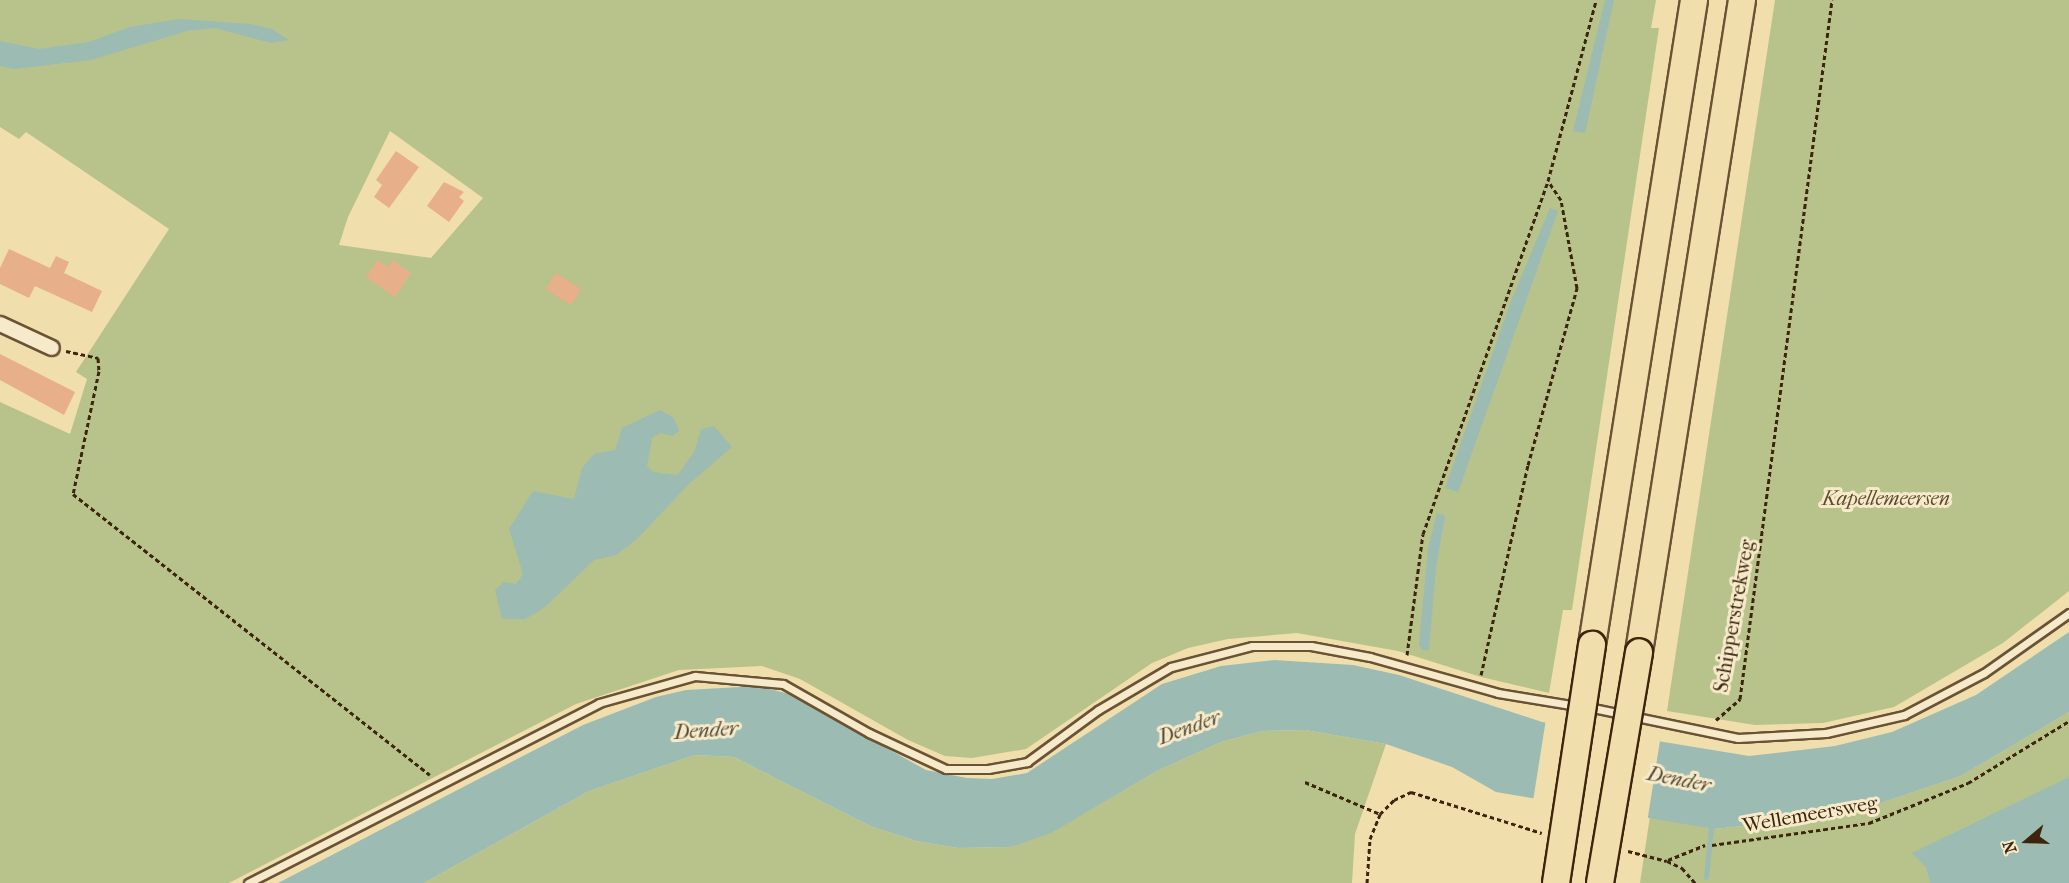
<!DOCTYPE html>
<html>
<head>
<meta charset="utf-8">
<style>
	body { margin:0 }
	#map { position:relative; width:2069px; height:883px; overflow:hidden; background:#f1dead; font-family:"IM FELL French Canon",serif }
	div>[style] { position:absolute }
	.green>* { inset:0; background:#b8c28b }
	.water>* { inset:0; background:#9cbbb2 }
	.pier>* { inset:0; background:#f1dead; transform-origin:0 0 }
	.stream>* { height:5px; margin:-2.5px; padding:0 2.5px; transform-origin:2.5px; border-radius:2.5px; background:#9cbbb2 }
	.building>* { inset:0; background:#e7af8a; transform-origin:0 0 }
	.path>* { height:3px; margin-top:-1.5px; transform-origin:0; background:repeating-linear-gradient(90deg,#3d250d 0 4.5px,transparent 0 7.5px) }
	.roads { filter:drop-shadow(2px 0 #6a5335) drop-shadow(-2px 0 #6a5335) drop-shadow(0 2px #6a5335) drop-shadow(0 -2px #6a5335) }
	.service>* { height:7px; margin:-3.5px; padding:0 3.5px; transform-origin:3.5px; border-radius:3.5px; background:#f6eaca }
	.minor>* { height:14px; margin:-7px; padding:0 7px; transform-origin:7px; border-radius:7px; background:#f6eaca }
	.motorway>* { height:26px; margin:-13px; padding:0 13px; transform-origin:13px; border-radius:13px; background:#f1dead }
	.bridges { filter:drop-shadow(2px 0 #3d250d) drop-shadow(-2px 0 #3d250d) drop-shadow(0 2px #3d250d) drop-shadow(0 -2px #3d250d) }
	.motorway-bridge>* { height:26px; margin:-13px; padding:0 13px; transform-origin:13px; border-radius:13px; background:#f1dead }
	span { translate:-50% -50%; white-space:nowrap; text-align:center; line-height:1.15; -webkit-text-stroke:6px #f6eaca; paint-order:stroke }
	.park-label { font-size:20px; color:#5c4c2c; font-style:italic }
	.street-label { font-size:20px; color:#3d250d }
	.water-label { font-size:21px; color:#554a36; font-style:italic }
	.north { position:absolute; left:1997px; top:811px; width:60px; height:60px; -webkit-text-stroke:4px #f6eaca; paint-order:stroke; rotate:251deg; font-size:16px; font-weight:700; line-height:24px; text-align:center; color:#3d250d }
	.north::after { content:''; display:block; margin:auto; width:21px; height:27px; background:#3d250d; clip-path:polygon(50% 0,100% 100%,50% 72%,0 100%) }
</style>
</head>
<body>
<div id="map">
	<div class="green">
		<i style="clip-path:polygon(evenodd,0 0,1656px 0,1651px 28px,1659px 28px,1572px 610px,1563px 610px,1549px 693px,1481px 677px,1398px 651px,1297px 633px,1228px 639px,1188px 648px,1152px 663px,1026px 749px,972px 758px,945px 756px,908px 740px,800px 679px,762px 666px,679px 670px,576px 704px,229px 883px,0 883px,0 402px,70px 434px,87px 379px,76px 372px,169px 229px,26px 132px,19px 139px,0 127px,0 0,390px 131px,483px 198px,431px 258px,339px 245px,348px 217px,390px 131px)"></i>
		<i style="clip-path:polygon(1775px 0,2069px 0,2069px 591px,2003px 643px,1894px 707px,1823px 723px,1755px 725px,1667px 711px)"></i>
		<i style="clip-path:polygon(2069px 712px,2069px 883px,1640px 883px,1650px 816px,1714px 829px,1842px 816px,1961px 776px)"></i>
		<i style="clip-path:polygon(1305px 730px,1386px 744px,1355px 834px,1352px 883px,424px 883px,589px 791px,695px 755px,734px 757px,870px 826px,916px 841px,958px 848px,1011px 847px,1088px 811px,1157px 771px,1221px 742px,1262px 731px)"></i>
	</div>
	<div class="water">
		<i style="clip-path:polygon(1605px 0,1614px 0,1585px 133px,1573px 131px)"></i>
		<i style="clip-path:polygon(180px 19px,250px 24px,272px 29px,289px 40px,271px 43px,215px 28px,187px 31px,91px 60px,14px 69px,0 66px,0 41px,39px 49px,89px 42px,130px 27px)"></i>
		<i style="clip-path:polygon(1550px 208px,1558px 211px,1458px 492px,1445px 488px,1511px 301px)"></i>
		<i style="clip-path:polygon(660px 410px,674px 418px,679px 431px,672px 436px,660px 433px,652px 438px,647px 466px,653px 472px,678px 475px,695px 450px,701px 429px,714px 426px,732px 447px,689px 484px,636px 540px,616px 555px,594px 560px,544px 608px,525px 619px,502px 619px,495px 590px,504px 582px,516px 584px,523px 574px,509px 529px,533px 491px,574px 499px,582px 468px,594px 454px,615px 450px,622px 428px)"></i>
		<i style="clip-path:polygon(1437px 513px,1445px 516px,1436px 567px,1429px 650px,1422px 650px,1419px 645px,1428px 548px)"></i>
		<i style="clip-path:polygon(2069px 632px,2069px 712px,1961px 776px,1842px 816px,1714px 829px,1496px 792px,1452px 767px,1386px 744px,1305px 730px,1262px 731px,1221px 742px,1157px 771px,1051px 833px,1011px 847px,958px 848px,916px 841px,870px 826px,734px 757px,695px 755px,589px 791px,424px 883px,278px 883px,583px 725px,656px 697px,686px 690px,758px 686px,789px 694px,926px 770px,967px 778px,992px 779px,1027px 773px,1162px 684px,1221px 666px,1274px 660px,1353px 665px,1399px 675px,1542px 722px,1749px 756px,1835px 746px,1892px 732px,1976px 695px)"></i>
		<i style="clip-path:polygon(2069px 777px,2069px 883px,1930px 883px,1926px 867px,1912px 853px)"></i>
	</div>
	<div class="pier">
		<i style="left:1546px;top:719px;width:116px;height:84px;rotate:9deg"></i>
	</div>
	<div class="stream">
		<i style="left:1706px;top:877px;width:48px;rotate:-84.1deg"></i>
	</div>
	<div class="building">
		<i style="clip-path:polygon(396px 151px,419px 167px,389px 208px,374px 197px,382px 185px,376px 180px)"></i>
		<i style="clip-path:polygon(444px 182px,464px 192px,459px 197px,464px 201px,449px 222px,427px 206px)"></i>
		<i style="clip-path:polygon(9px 249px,50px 268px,56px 256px,69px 262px,64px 273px,102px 291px,92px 312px,35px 286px,29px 298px,0 284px,0 268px)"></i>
		<i style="clip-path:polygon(377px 260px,388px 267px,392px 260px,411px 273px,395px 297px,366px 277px)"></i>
		<i style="left:556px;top:273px;width:30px;height:19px;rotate:33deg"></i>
		<i style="clip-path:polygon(0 354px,75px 392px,64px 415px,0 380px)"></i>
	</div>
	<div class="path">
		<i style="left:66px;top:351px;width:33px;rotate:12deg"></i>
		<i style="left:98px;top:358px;width:13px;rotate:86deg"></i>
		<i style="left:99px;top:371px;width:126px;rotate:101.9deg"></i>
		<i style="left:73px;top:494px;width:454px;rotate:38.2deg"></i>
		<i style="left:1407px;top:655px;width:122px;rotate:-82.5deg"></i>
		<i style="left:1423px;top:534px;width:374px;rotate:-70.5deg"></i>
		<i style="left:1548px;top:181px;width:187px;rotate:-75.1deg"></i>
		<i style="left:1481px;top:675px;width:215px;rotate:-77.4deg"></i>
		<i style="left:1528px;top:465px;width:184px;rotate:-74.5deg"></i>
		<i style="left:1577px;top:288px;width:89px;rotate:-100.3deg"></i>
		<i style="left:1561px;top:200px;width:23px;rotate:-124deg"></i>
		<i style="left:1716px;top:720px;width:32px;rotate:-41deg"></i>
		<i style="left:1740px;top:699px;width:705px;rotate:-82.5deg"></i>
		<i style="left:1305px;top:782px;width:82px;rotate:23.1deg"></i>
		<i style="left:1712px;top:845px;width:159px;rotate:-8deg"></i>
		<i style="left:1869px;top:823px;width:107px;rotate:-22deg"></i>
		<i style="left:1968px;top:783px;width:119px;rotate:-31.5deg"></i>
		<i style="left:1628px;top:851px;width:40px;rotate:14.4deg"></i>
		<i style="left:1667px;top:861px;width:17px;rotate:25deg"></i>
		<i style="left:1682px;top:868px;width:20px;rotate:49deg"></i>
		<i style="left:1668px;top:860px;width:40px;rotate:-22deg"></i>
		<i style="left:1367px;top:883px;width:44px;rotate:-86.1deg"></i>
		<i style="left:1370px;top:839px;width:27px;rotate:-68deg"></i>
		<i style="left:1380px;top:814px;width:20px;rotate:-45deg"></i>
		<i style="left:1394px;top:800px;width:19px;rotate:-25deg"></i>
		<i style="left:1411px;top:792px;width:137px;rotate:17.4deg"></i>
	</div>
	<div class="roads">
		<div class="service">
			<i style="left:1588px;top:707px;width:153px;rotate:11.7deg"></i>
			<i style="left:1738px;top:738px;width:88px;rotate:-3.3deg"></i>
			<i style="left:1826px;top:733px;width:80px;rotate:-13deg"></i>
			<i style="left:1904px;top:715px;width:90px;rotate:-27.7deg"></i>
			<i style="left:1984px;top:673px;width:104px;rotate:-35.2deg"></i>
			<i style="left:248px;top:883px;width:394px;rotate:-27.1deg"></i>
			<i style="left:599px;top:703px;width:100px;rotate:-15.7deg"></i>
			<i style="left:695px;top:676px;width:88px;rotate:5.2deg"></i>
			<i style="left:783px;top:684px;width:99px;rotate:29.7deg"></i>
			<i style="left:869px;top:733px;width:85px;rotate:25.1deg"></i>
			<i style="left:946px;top:769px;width:42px"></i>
			<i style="left:988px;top:769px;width:40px;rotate:-10deg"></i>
			<i style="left:1027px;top:762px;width:88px;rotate:-36.2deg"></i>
			<i style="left:1098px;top:710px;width:85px;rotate:-30.5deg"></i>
			<i style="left:1171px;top:667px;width:84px;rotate:-14.5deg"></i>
			<i style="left:1252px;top:646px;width:59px"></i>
			<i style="left:1311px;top:646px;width:60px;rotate:10.6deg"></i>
			<i style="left:1370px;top:657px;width:133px;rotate:15.7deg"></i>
			<i style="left:1498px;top:693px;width:80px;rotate:9.3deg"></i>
		</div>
		<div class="minor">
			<i style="left:0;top:324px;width:57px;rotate:24.8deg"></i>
		</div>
		<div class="motorway">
			<i style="left:1592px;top:645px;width:653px;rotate:-81.01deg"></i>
			<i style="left:1639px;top:652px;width:660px;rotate:-81.02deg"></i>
		</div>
	</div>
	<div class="bridges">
		<div class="motorway-bridge">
			<i style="left:1556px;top:883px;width:241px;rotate:-81.4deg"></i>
			<i style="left:1600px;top:883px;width:234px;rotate:-80.4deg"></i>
		</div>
	</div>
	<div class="park-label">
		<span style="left:1886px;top:498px">Kapellemeersen</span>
	</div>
	<div class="street-label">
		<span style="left:1734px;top:616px;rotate:-80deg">Schipperstrekweg</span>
		<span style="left:1810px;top:814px;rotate:-10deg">Wellemeersweg</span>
	</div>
	<div class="water-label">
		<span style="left:1189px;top:727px;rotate:-20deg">Dender</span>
		<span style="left:706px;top:730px;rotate:-4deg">Dender</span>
		<span style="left:1679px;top:779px;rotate:11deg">Dender</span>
	</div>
	<div class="north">N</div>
</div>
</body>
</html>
